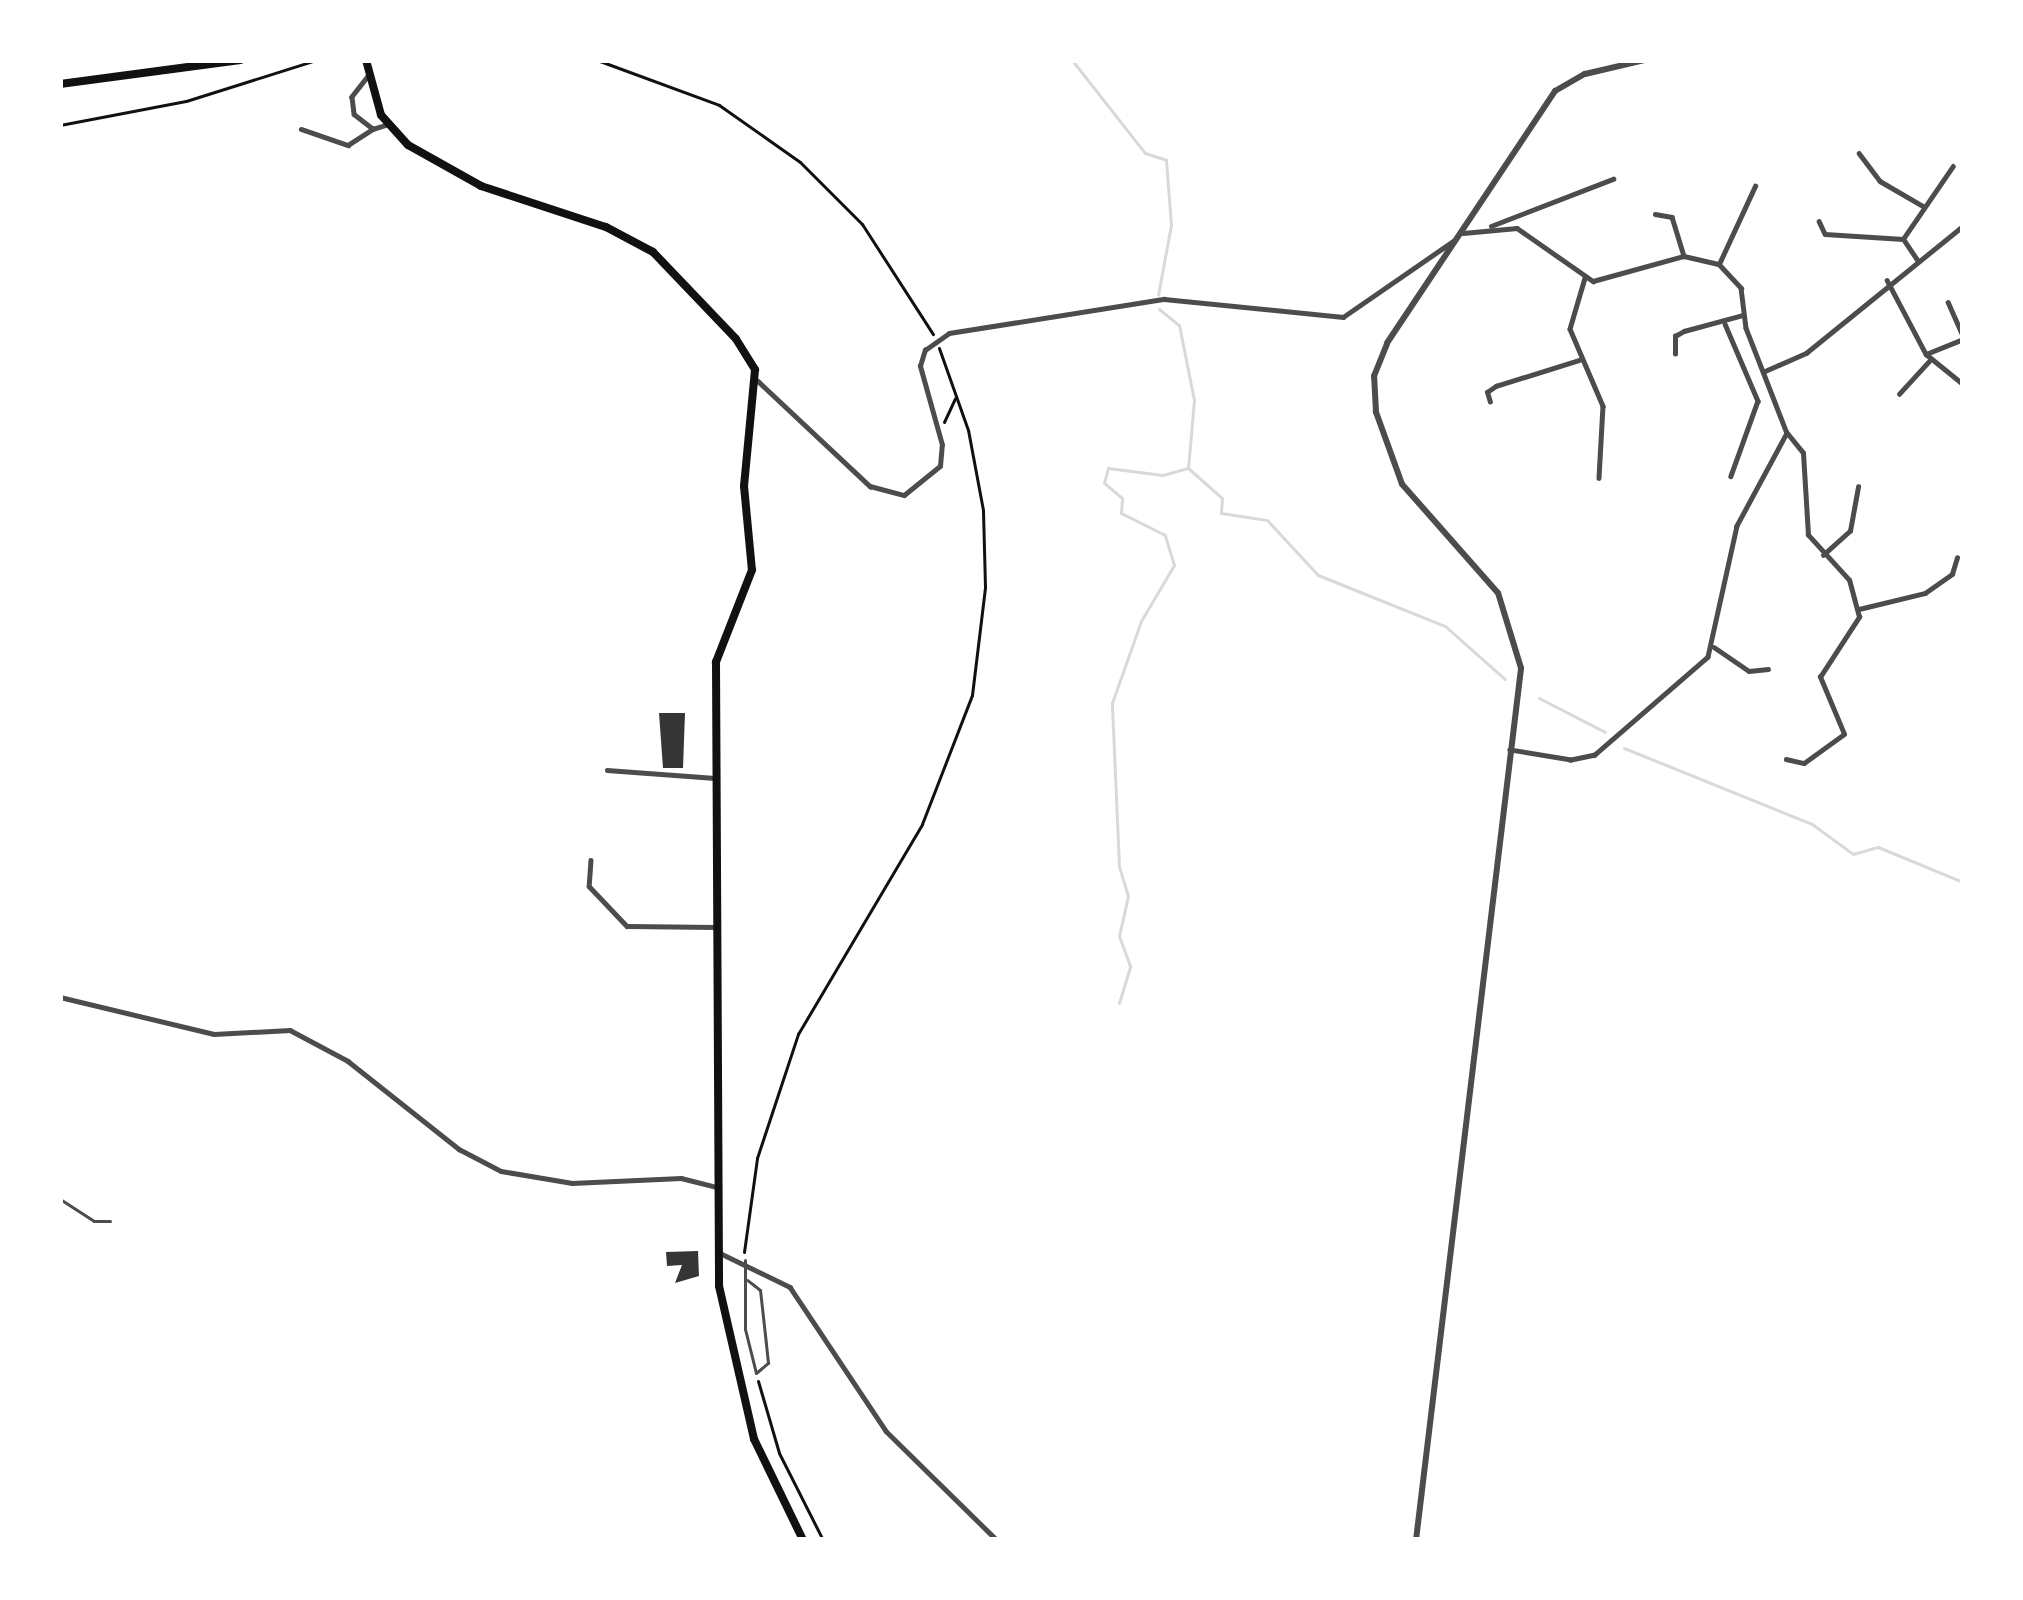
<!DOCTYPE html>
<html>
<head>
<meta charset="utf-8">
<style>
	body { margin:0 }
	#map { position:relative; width:2023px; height:1600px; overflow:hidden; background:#fff; font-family:"Fira Sans Condensed",sans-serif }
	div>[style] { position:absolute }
	.stream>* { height:3px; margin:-1.5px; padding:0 1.5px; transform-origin:1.5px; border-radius:1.5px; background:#d9d9d9 }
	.building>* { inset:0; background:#353535 }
	.path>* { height:3px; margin:-1.5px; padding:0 1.5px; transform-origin:1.5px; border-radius:1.5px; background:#111 }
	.service>* { height:3px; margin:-1.5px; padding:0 1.5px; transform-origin:1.5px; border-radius:1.5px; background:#4c4c4c }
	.minor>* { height:4.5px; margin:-2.25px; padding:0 2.25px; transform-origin:2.25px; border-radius:2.25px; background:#4c4c4c }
	.tertiary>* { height:6px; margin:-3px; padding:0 3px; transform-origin:3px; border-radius:3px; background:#4c4c4c }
	.secondary>* { height:8px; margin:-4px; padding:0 4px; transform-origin:4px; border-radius:4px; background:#111 }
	span { translate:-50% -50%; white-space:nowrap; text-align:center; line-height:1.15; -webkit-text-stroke:12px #fff; paint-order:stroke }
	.frame { position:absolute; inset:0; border:63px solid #fff; pointer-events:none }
</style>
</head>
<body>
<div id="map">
	<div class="stream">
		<i style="left:1072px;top:60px;width:118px;rotate:51.9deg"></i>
		<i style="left:1145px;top:153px;width:22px;rotate:18deg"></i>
		<i style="left:1166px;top:160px;width:65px;rotate:85.6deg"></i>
		<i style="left:1171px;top:225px;width:71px;rotate:100.5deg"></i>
		<i style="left:1159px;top:309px;width:26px;rotate:39deg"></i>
		<i style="left:1179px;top:325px;width:76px;rotate:78.7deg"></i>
		<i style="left:1194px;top:400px;width:68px;rotate:95deg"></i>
		<i style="left:1188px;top:468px;width:45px;rotate:41.4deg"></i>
		<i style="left:1222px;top:498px;width:15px;rotate:94deg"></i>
		<i style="left:1221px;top:513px;width:47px;rotate:8.7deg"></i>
		<i style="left:1267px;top:520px;width:75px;rotate:47.2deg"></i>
		<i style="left:1318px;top:575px;width:137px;rotate:21.9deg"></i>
		<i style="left:1445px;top:626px;width:80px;rotate:41.5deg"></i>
		<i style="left:1539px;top:698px;width:74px;rotate:27.3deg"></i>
		<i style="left:1624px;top:748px;width:203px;rotate:22deg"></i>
		<i style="left:1812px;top:824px;width:51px;rotate:36.2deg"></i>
		<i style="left:1853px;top:854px;width:26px;rotate:-16deg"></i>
		<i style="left:1878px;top:847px;width:92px;rotate:22.4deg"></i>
		<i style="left:1119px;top:1003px;width:39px;rotate:-73deg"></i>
		<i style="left:1130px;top:966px;width:32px;rotate:-110deg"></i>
		<i style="left:1119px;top:936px;width:41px;rotate:-77.3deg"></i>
		<i style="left:1128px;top:896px;width:31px;rotate:-107deg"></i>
		<i style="left:1119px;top:866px;width:163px;rotate:-92.5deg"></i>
		<i style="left:1112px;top:703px;width:87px;rotate:-70.5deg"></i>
		<i style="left:1141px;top:621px;width:65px;rotate:-59.5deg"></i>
		<i style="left:1174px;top:565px;width:31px;rotate:-107deg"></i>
		<i style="left:1165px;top:535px;width:49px;rotate:-153.4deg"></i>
		<i style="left:1121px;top:513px;width:15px;rotate:-86deg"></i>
		<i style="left:1122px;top:498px;width:23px;rotate:-140deg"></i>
		<i style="left:1104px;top:483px;width:16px;rotate:-75deg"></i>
		<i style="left:1108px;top:468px;width:55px;rotate:7.3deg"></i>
		<i style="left:1163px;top:475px;width:26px;rotate:-16deg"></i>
	</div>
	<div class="building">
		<i style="clip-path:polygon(659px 713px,685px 713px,683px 768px,663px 768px)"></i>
		<i style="clip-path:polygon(698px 1251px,699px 1276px,675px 1283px,682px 1265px,667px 1266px,666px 1252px)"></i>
	</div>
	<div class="path">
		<i style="left:597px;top:60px;width:130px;rotate:20.2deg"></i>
		<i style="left:719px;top:105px;width:99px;rotate:35.1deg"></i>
		<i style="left:800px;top:162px;width:88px;rotate:45deg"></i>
		<i style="left:862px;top:224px;width:131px;rotate:57.2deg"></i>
		<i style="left:60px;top:125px;width:128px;rotate:-10.8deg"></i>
		<i style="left:186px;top:101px;width:136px;rotate:-17.5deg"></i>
		<i style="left:944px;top:422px;width:26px;rotate:-65deg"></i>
		<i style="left:744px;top:1252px;width:95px;rotate:-82.1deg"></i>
		<i style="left:757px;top:1158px;width:131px;rotate:-71.7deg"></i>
		<i style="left:798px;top:1034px;width:244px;rotate:-59.4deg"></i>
		<i style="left:922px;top:824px;width:138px;rotate:-68.8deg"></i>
		<i style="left:972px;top:695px;width:109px;rotate:-83.1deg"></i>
		<i style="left:985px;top:587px;width:77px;rotate:-91.5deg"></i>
		<i style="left:983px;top:510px;width:81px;rotate:-100.6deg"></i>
		<i style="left:968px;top:430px;width:87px;rotate:-109.5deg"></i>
		<i style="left:758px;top:1381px;width:75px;rotate:73.7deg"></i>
		<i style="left:779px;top:1453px;width:97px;rotate:63.2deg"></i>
	</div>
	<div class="service">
		<i style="left:60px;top:1199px;width:40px;rotate:32.9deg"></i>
		<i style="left:94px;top:1221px;width:16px"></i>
		<i style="left:745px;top:1260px;width:69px;rotate:90deg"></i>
		<i style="left:745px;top:1329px;width:45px;rotate:76deg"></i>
		<i style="left:756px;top:1373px;width:16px;rotate:-40deg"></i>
		<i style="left:768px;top:1363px;width:19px;rotate:-96deg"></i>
		<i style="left:766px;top:1344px;width:54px;rotate:-96.3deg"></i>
		<i style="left:760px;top:1290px;width:16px;rotate:-142deg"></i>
	</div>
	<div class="minor">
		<i style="left:369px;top:75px;width:28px;rotate:128deg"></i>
		<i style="left:352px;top:97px;width:17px;rotate:83deg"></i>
		<i style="left:354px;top:114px;width:24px;rotate:38deg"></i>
		<i style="left:373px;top:129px;width:13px;rotate:-18deg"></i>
		<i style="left:301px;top:129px;width:50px;rotate:18.8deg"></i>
		<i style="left:348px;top:145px;width:30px;rotate:-33deg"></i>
		<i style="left:1859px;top:153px;width:35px;rotate:53deg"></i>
		<i style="left:1880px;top:181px;width:50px;rotate:30.2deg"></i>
		<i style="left:1655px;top:214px;width:17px;rotate:10deg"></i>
		<i style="left:1672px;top:217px;width:41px;rotate:72.9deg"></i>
		<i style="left:1819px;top:221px;width:14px;rotate:65deg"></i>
		<i style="left:1825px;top:234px;width:78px;rotate:3.7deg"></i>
		<i style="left:1491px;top:226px;width:131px;rotate:-21.1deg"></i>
		<i style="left:1463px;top:233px;width:54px;rotate:-5.3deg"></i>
		<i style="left:1517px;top:228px;width:93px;rotate:34.9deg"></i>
		<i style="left:1593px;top:281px;width:94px;rotate:-15.4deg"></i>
		<i style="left:1684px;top:256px;width:36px;rotate:13deg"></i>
		<i style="left:1719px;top:264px;width:33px;rotate:47deg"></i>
		<i style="left:1741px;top:288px;width:40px;rotate:82.9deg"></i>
		<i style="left:1746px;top:328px;width:113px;rotate:68.7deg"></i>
		<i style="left:1787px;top:433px;width:106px;rotate:118.3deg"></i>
		<i style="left:1737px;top:526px;width:134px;rotate:102.5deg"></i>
		<i style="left:1708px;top:657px;width:150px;rotate:139.1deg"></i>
		<i style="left:1595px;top:755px;width:25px;rotate:168deg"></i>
		<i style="left:1571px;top:760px;width:62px;rotate:-170.7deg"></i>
		<i style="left:1917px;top:260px;width:25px;rotate:-124deg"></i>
		<i style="left:1903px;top:239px;width:88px;rotate:-55.6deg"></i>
		<i style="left:1719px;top:264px;width:86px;rotate:-65.2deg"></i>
		<i style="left:1585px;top:278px;width:53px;rotate:106.4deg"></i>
		<i style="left:1570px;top:329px;width:84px;rotate:66.8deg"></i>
		<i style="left:1603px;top:406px;width:72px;rotate:93.2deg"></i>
		<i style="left:1887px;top:280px;width:84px;rotate:62.2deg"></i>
		<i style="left:1926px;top:354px;width:48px;rotate:39deg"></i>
		<i style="left:1948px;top:302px;width:37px;rotate:66deg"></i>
		<i style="left:1725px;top:324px;width:84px;rotate:66.8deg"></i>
		<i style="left:1758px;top:401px;width:80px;rotate:109.8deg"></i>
		<i style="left:1675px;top:354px;width:18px;rotate:-90deg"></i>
		<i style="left:1675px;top:336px;width:10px;rotate:-29deg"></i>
		<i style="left:1684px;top:331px;width:61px;rotate:-15.2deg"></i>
		<i style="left:1926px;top:354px;width:40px;rotate:-22deg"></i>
		<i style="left:1765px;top:371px;width:45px;rotate:-23.7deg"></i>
		<i style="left:1806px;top:353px;width:202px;rotate:-39deg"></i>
		<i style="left:758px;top:381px;width:154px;rotate:43.2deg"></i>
		<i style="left:870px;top:486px;width:35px;rotate:15deg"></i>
		<i style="left:904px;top:495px;width:46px;rotate:-38.9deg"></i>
		<i style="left:940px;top:466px;width:21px;rotate:-85deg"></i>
		<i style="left:942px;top:445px;width:82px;rotate:-105.6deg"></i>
		<i style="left:920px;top:366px;width:17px;rotate:-73deg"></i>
		<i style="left:925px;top:350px;width:29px;rotate:-35deg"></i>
		<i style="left:949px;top:333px;width:218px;rotate:-9deg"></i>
		<i style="left:1164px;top:299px;width:180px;rotate:5.7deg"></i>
		<i style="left:1343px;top:317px;width:134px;rotate:-34.6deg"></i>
		<i style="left:1899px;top:394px;width:47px;rotate:-47.6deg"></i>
		<i style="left:1490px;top:402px;width:10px;rotate:-107deg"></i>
		<i style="left:1487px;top:392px;width:11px;rotate:-34deg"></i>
		<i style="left:1496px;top:386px;width:87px;rotate:-17.4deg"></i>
		<i style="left:1823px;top:555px;width:36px;rotate:-42deg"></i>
		<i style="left:1850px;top:531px;width:45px;rotate:-79.7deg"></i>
		<i style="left:1859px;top:609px;width:68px;rotate:-13.6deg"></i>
		<i style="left:1925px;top:593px;width:33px;rotate:-35deg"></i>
		<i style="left:1952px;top:574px;width:17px;rotate:-73deg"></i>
		<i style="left:1714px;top:647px;width:42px;rotate:34.4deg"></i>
		<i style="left:1749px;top:671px;width:19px;rotate:-6deg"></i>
		<i style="left:1786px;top:759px;width:18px;rotate:13deg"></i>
		<i style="left:1804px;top:763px;width:49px;rotate:-35.9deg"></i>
		<i style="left:1844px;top:734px;width:62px;rotate:-112.8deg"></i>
		<i style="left:1820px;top:677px;width:72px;rotate:-57deg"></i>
		<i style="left:1859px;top:617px;width:38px;rotate:-105deg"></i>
		<i style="left:1849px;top:580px;width:61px;rotate:-132.3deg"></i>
		<i style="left:1808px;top:535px;width:82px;rotate:-93.5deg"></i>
		<i style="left:1803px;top:453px;width:26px;rotate:-129deg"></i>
		<i style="left:607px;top:770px;width:108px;rotate:4.2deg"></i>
		<i style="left:591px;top:860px;width:26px;rotate:94deg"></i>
		<i style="left:589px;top:886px;width:55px;rotate:46.5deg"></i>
		<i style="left:627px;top:926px;width:89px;rotate:0.6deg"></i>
		<i style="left:60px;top:997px;width:158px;rotate:13.5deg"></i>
		<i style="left:214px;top:1034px;width:76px;rotate:-3deg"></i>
		<i style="left:290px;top:1030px;width:66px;rotate:28.1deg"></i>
		<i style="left:348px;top:1061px;width:142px;rotate:38.4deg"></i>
		<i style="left:459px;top:1149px;width:47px;rotate:27.6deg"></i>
		<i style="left:501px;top:1171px;width:72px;rotate:9.6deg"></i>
		<i style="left:572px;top:1183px;width:109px;rotate:-2.6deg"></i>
		<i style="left:681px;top:1178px;width:38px;rotate:14deg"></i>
		<i style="left:720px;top:1253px;width:78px;rotate:25.9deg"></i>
		<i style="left:790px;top:1287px;width:173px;rotate:56.3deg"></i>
		<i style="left:886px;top:1431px;width:156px;rotate:44.5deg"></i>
	</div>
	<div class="tertiary">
		<i style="left:1416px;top:1540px;width:878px;rotate:-83.13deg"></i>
		<i style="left:1521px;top:668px;width:78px;rotate:-107deg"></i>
		<i style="left:1498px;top:593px;width:145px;rotate:-131.4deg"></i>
		<i style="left:1402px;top:484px;width:77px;rotate:-109.9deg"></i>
		<i style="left:1376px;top:412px;width:36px;rotate:-93deg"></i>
		<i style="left:1374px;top:376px;width:35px;rotate:-68deg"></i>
		<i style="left:1387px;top:343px;width:303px;rotate:-56.3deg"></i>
		<i style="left:1555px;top:91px;width:34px;rotate:-30deg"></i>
		<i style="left:1585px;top:74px;width:62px;rotate:-13.1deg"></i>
	</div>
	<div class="secondary">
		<i style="left:366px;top:60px;width:57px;rotate:74.7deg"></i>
		<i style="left:381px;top:115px;width:40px;rotate:48deg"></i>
		<i style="left:408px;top:145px;width:84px;rotate:29.3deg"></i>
		<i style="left:481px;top:186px;width:132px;rotate:18.2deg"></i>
		<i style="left:606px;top:227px;width:53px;rotate:28deg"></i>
		<i style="left:653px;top:252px;width:120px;rotate:46.3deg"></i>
		<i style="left:736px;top:339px;width:36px;rotate:58deg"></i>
		<i style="left:755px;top:370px;width:117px;rotate:95.4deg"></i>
		<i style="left:744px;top:486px;width:84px;rotate:84.6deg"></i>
		<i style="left:752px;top:570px;width:99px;rotate:111.4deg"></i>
		<i style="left:716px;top:662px;width:624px;rotate:89.72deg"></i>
		<i style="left:719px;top:1286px;width:157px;rotate:77.1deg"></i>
		<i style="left:754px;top:1439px;width:112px;rotate:64.1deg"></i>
		<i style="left:60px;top:84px;width:182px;rotate:-7.6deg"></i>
	</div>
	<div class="frame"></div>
</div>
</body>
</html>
